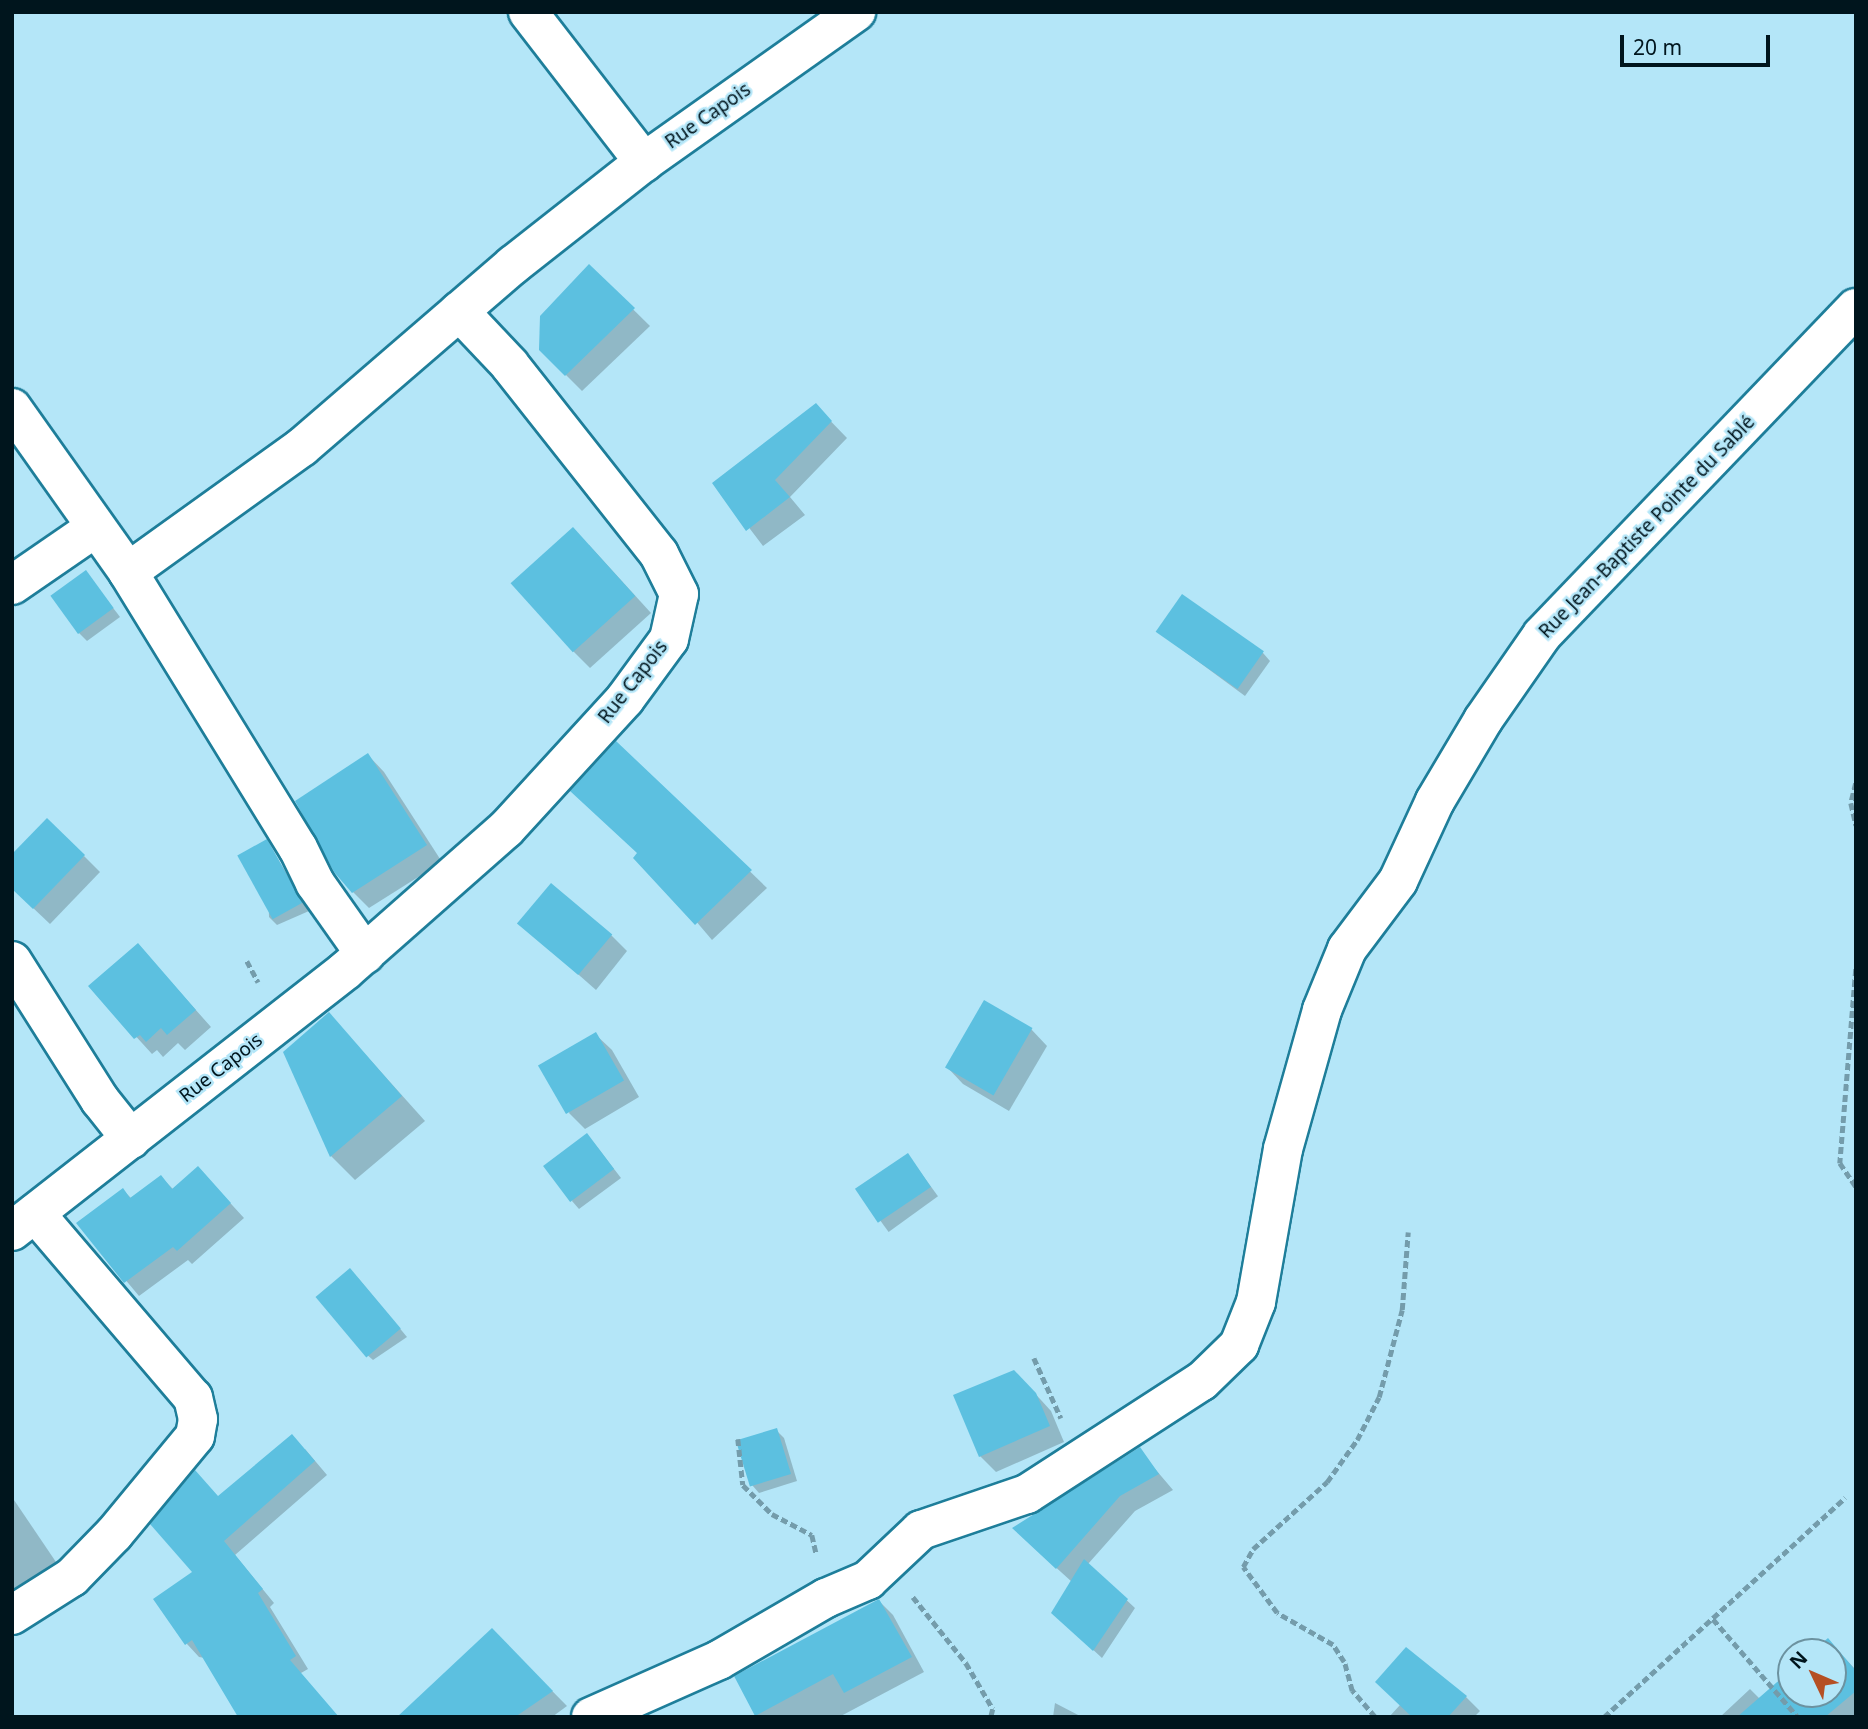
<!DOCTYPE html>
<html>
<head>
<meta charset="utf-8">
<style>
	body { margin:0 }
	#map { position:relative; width:1868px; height:1729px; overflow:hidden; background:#b4e6f8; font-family:"Noto Sans",sans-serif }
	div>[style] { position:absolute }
	.shadow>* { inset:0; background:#0003; transform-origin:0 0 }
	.building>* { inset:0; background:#5cc0e0; transform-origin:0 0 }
	.path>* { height:4.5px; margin-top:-2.25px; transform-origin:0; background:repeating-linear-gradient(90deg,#749cab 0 7px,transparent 0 10.5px) }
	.roads { filter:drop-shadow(2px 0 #1e7e9a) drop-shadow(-2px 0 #1e7e9a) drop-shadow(0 2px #1e7e9a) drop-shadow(0 -2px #1e7e9a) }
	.minor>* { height:38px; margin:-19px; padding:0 19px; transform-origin:19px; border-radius:19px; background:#fff }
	span { translate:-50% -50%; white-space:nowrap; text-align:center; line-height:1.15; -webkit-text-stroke:5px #b4e6f8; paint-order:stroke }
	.street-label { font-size:19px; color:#00151d }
	.frame { position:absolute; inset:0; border:14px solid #00151d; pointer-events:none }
	.north { position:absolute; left:1777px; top:1638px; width:70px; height:70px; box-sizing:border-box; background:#b4e6f8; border:2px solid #6c92a0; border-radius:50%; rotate:314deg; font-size:19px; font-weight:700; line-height:28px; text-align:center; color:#00151d }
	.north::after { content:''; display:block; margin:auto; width:24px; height:32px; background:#b54f23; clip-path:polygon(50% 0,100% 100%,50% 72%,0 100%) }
	.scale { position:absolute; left:1620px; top:35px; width:150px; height:32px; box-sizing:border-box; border:4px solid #00151d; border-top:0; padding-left:9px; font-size:21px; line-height:24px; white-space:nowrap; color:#00151d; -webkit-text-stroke:5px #b4e6f8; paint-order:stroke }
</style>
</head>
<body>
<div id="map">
	<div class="shadow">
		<i style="clip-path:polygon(589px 266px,650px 326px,582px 391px,540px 349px)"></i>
		<i style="clip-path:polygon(816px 406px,847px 438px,790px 497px,805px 515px,763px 546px,715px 483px)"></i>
		<i style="clip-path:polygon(589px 545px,651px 613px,590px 668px,573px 651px)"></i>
		<i style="clip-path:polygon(86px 572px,120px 617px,87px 641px,79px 633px)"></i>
		<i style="clip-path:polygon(1158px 632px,1263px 653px,1270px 661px,1245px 696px)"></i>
		<i style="clip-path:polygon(617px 743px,767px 888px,712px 940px,639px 854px)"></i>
		<i style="clip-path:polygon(368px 755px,384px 772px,442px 862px,369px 908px,353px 892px)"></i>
		<i style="clip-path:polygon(267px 841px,309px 911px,277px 925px,269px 917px)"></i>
		<i style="clip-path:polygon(84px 856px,100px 872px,50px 924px,12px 888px)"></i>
		<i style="clip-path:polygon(521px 924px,611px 935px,627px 951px,596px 990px)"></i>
		<i style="clip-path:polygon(138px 945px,211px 1027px,185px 1050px,178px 1043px,163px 1057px,157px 1050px,152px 1054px,90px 986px)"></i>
		<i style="clip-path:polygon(329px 1014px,425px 1121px,355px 1180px,331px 1156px,285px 1052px)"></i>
		<i style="clip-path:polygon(1031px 1029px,1047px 1046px,1009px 1111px,963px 1084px,947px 1067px)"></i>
		<i style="clip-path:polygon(595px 1034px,612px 1050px,639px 1097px,585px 1129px,569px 1113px)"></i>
		<i style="clip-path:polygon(594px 1143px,621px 1178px,579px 1209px,572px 1201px)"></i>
		<i style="left:908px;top:1155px;width:51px;height:61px;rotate:54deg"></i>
		<i style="clip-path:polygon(161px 1177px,174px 1190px,211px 1182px,244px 1218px,192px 1264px,188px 1260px,139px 1296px,78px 1223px,123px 1190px,132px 1199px)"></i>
		<i style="clip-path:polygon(358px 1278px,407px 1337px,373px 1360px,365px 1353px)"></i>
		<i style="clip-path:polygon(1030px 1388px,1051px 1411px,1064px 1442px,996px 1472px,980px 1456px)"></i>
		<i style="clip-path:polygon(776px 1430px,784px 1438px,797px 1481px,759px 1493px,752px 1485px)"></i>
		<i style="clip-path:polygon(305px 1449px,327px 1475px,235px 1555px,274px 1603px,270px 1607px,308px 1669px,301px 1673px,199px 1657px,187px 1644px,194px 1572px,219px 1498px)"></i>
		<i style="clip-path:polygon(1139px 1450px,1173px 1490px,1135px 1511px,1088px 1564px,1135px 1608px,1102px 1658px,1062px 1621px,1072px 1582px,1029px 1543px)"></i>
		<i style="clip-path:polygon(12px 1497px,56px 1562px,12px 1590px)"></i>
		<i style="clip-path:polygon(879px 1601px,893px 1615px,924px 1672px,839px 1717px,758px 1717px,737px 1677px)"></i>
		<i style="clip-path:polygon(492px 1630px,567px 1706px,552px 1717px,481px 1717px)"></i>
		<i style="clip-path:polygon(1828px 1640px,1856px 1670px,1856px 1717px,1720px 1717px,1750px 1689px,1760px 1699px,1833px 1694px,1833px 1652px,1814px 1652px)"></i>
		<i style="clip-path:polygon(1406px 1649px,1466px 1697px,1480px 1711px,1474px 1717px,1389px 1717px,1400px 1705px)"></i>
		<i style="clip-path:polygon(1055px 1703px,1082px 1717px,1053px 1717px)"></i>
	</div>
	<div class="building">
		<i style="clip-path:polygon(589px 264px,635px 308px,565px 376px,539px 350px,540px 316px)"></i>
		<i style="clip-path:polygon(816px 403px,832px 421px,775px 480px,790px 497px,746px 531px,712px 483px)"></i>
		<i style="left:573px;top:527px;width:93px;height:84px;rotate:48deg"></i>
		<i style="left:86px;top:570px;width:47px;height:44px;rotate:54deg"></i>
		<i style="left:1182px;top:594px;width:100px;height:46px;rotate:35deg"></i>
		<i style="clip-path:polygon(616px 741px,752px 870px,695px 925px,633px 858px,637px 853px,570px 791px)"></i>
		<i style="clip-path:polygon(368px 753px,427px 845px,352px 893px,334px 872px,295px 801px)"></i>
		<i style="clip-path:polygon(47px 818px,85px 855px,33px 909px,12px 889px,12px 854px)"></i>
		<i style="left:267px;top:839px;width:73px;height:34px;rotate:61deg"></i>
		<i style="left:551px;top:883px;width:80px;height:53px;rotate:40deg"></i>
		<i style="clip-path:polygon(138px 943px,196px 1010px,167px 1035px,161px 1028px,146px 1042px,140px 1035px,134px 1039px,88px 986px)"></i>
		<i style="left:984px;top:1000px;width:56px;height:78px;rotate:30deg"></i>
		<i style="clip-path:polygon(329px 1012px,402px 1096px,330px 1157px,283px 1052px)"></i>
		<i style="left:596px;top:1032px;width:56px;height:67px;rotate:60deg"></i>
		<i style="left:587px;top:1133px;width:45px;height:55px;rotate:53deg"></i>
		<i style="left:908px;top:1153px;width:41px;height:64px;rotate:56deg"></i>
		<i style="clip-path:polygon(198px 1166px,231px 1203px,177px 1251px,173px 1247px,124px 1283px,76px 1223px,123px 1188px,130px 1198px,161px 1175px,172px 1189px)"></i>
		<i style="left:350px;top:1268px;width:79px;height:45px;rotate:50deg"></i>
		<i style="clip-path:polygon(1014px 1370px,1036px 1393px,1050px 1426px,979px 1457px,953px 1395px)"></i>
		<i style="left:777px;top:1428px;width:48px;height:43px;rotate:73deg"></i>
		<i style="clip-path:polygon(292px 1434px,315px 1461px,224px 1541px,263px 1589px,258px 1593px,296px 1656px,290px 1660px,339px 1717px,238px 1717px,192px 1640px,185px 1645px,153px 1599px,192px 1572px,150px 1524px,195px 1470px,218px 1496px)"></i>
		<i style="clip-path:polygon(1140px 1447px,1159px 1474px,1120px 1496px,1056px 1569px,1012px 1528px)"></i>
		<i style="clip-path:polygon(1084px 1559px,1128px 1599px,1093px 1651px,1051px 1613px)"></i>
		<i style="clip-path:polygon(879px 1599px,912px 1657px,844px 1693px,833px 1674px,755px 1716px,734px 1676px)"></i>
		<i style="clip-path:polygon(492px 1628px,553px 1691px,515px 1717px,397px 1717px)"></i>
		<i style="clip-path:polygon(1828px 1638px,1856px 1671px,1856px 1691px,1825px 1717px,1737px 1717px,1791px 1670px,1791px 1694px,1833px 1694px,1833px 1652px,1812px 1652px)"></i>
		<i style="clip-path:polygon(1406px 1647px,1467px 1696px,1448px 1717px,1412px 1717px,1375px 1682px)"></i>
	</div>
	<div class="path">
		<i style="left:1856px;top:783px;width:21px;rotate:104deg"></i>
		<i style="left:1851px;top:803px;width:23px;rotate:77deg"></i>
		<i style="left:247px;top:961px;width:24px;rotate:62deg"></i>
		<i style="left:1856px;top:969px;width:195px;rotate:94.7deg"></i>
		<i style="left:1840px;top:1163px;width:29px;rotate:56deg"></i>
		<i style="left:1034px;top:1358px;width:66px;rotate:65.8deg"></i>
		<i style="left:738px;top:1439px;width:46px;rotate:83.8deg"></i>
		<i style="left:743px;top:1485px;width:41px;rotate:45deg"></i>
		<i style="left:772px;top:1514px;width:45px;rotate:27.7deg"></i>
		<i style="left:812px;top:1535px;width:18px;rotate:77deg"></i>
		<i style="left:913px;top:1597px;width:85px;rotate:51.2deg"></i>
		<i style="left:966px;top:1663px;width:53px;rotate:59.6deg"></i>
		<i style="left:993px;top:1709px;width:8px;rotate:104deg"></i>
		<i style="left:1713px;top:1619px;width:130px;rotate:49.1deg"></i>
		<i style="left:1375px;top:1717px;width:35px;rotate:-131deg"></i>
		<i style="left:1352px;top:1691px;width:30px;rotate:-105deg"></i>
		<i style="left:1344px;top:1662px;width:20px;rotate:-123deg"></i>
		<i style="left:1333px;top:1645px;width:64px;rotate:-150.3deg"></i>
		<i style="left:1277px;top:1613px;width:57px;rotate:-126.5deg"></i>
		<i style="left:1243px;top:1567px;width:21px;rotate:-61deg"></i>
		<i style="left:1253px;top:1549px;width:100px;rotate:-42.2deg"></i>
		<i style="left:1327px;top:1482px;width:52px;rotate:-54.5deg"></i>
		<i style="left:1357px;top:1440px;width:48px;rotate:-62.9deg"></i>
		<i style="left:1379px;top:1397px;width:90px;rotate:-75.2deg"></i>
		<i style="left:1402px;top:1310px;width:78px;rotate:-85.6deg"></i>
		<i style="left:1604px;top:1717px;width:326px;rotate:-42.3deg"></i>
	</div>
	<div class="roads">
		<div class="minor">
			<i style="left:528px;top:12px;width:190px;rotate:52.3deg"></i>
			<i style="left:12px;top:408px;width:201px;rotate:54.7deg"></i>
			<i style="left:128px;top:572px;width:324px;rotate:58.4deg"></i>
			<i style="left:298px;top:848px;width:39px;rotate:64deg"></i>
			<i style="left:315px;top:883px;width:87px;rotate:54.8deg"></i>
			<i style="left:128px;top:572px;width:214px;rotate:-35.7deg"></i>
			<i style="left:302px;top:447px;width:279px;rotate:-40.8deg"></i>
			<i style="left:513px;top:265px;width:167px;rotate:-38.2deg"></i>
			<i style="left:644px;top:162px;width:260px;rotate:-35.3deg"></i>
			<i style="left:12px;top:585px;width:101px;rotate:-34.5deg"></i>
			<i style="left:12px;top:961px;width:165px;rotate:57.7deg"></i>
			<i style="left:100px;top:1100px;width:50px;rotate:51.5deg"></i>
			<i style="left:12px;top:1231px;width:424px;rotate:-38deg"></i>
			<i style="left:346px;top:970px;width:213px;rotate:-41.4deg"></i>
			<i style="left:506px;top:829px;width:176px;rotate:-47.5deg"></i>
			<i style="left:625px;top:699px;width:74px;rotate:-53.7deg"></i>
			<i style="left:669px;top:639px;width:46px;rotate:-77.5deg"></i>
			<i style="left:679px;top:594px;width:45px;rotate:-116.6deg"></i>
			<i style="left:659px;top:554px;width:241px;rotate:-128.3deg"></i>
			<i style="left:510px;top:365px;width:74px;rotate:-133.4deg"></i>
			<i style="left:12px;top:1615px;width:71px;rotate:-32.3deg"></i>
			<i style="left:72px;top:1577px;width:60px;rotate:-45.7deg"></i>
			<i style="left:114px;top:1534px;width:127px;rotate:-50.4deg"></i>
			<i style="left:195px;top:1436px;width:17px;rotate:-80deg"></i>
			<i style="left:198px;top:1419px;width:22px;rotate:-103deg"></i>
			<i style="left:193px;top:1398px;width:243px;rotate:-130.5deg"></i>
			<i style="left:591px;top:1717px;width:140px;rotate:-24deg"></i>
			<i style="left:719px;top:1660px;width:124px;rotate:-30.1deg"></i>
			<i style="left:826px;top:1598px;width:46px;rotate:-23.2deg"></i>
			<i style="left:868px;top:1580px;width:73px;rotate:-43.3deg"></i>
			<i style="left:921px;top:1530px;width:112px;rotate:-18.8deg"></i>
			<i style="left:1027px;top:1494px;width:208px;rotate:-32.9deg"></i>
			<i style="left:1202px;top:1381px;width:52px;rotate:-44.2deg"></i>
			<i style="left:1239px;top:1345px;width:46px;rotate:-68.4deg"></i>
			<i style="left:1256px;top:1302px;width:155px;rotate:-80deg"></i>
			<i style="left:1283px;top:1149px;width:144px;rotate:-74.3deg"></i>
			<i style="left:1322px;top:1010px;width:66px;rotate:-67.7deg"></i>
			<i style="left:1347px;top:949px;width:85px;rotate:-53.1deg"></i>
			<i style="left:1398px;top:881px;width:88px;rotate:-65.2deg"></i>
			<i style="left:1435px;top:801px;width:94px;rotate:-59.3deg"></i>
			<i style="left:1483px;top:720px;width:103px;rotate:-55.2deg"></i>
			<i style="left:1542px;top:635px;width:453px;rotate:-46.2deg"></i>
		</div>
	</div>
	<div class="street-label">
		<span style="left:708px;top:116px;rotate:-35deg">Rue Capois</span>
		<span style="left:1647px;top:527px;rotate:-46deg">Rue Jean-Baptiste Pointe du Sablé</span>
		<span style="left:633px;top:682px;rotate:-52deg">Rue Capois</span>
		<span style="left:221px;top:1068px;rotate:-38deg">Rue Capois</span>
	</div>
	<div class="frame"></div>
	<div class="north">N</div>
	<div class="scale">20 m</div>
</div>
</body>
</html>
